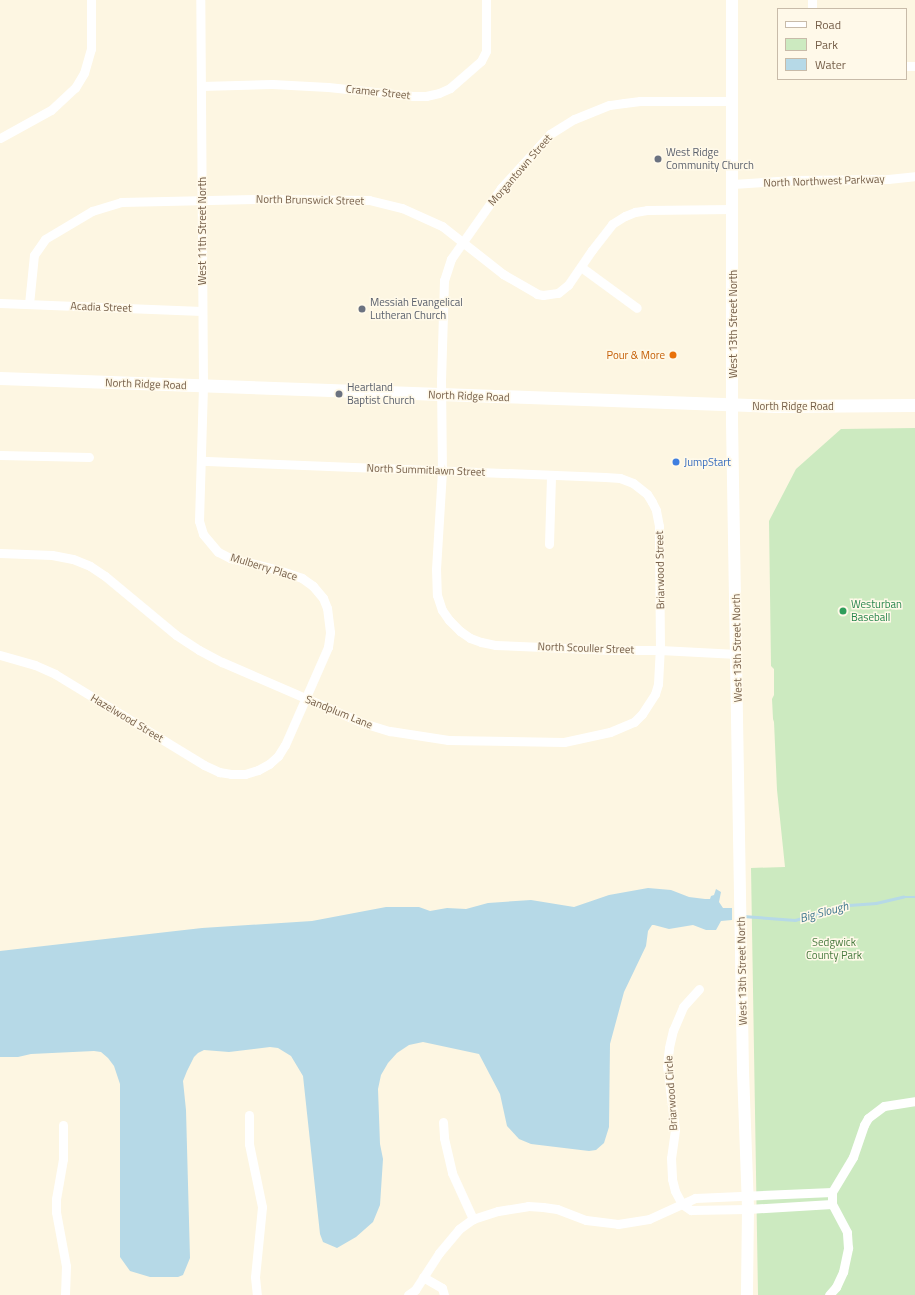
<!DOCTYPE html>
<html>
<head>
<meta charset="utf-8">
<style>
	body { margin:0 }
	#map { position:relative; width:915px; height:1295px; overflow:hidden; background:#fdf6e2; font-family:"Titillium Web",sans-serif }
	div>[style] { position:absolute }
	.green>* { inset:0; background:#cceac0 }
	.water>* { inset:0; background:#b6d9e7 }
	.stream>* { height:2.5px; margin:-1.25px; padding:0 1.25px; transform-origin:1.25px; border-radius:1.25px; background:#b6d9e7 }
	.minor>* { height:9px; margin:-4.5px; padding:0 4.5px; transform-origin:4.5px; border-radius:4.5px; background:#fff }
	.tertiary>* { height:12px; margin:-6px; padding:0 6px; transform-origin:6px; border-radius:6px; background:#fff }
	.secondary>* { height:13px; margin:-6.5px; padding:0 6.5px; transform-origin:6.5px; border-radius:6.5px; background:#fff }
	.dots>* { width:11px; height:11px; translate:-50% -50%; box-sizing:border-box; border:2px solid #fff9e9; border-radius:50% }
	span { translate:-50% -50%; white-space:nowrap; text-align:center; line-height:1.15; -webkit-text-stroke:3px #fff9e9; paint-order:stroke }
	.street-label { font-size:11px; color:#755e48 }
	.worship-label { font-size:11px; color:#5b616d }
	.left { translate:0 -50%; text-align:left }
	.food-label { font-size:11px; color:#c56008 }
	.right { translate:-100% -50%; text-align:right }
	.shop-label { font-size:11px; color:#366cbe }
	.leisure-label { font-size:11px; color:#27864d }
	.park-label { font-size:11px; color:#497b40 }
	.water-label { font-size:12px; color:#437990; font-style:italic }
	.legend { position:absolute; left:777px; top:8px; width:130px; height:72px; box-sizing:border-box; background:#fff9e9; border:1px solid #c8bba9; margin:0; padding:5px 7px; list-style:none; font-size:12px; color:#755e48 }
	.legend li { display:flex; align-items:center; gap:8px; height:20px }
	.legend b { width:20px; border:1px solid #c8bba9 }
</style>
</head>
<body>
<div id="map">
	<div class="green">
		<i style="clip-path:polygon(915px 428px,915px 1295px,758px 1295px,751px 868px,785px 867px,777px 790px,774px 722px,773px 719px,772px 699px,774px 695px,774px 669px,771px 666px,769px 521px,796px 469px,841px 429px)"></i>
	</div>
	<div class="water">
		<i style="clip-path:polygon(648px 888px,671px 890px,689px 897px,705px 899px,710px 899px,711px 896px,714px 895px,716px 889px,721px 892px,719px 902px,723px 908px,732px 908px,732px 920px,721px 921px,716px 930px,706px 930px,693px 925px,669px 929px,654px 925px,652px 925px,648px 931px,646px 946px,624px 992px,610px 1044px,609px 1127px,604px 1143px,596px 1150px,589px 1151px,531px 1144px,519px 1139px,507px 1126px,500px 1094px,479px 1054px,423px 1042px,409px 1045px,397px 1053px,388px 1063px,381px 1075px,378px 1089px,380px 1144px,383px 1159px,380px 1205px,373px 1222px,356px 1237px,337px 1248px,323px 1242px,320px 1234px,303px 1076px,291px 1056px,278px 1048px,270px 1047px,229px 1052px,204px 1050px,198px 1053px,194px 1057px,187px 1071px,183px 1081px,186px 1110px,190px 1258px,183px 1275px,178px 1277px,150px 1277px,130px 1271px,120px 1257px,120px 1084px,114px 1066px,108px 1058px,101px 1052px,94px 1051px,31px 1054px,18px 1057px,0 1057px,0 951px,202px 928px,312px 921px,386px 907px,419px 907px,430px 911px,447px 908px,466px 909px,488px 903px,531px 900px,574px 907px,609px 895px)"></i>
	</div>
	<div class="stream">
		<i style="left:743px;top:916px;width:52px;rotate:4.4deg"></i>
		<i style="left:795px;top:920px;width:56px;rotate:-15.5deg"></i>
		<i style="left:849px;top:905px;width:27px;rotate:-4deg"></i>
		<i style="left:876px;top:903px;width:28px;rotate:-13deg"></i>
		<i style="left:903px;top:897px;width:12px"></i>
	</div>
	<div class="minor">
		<i style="left:812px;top:0;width:9px;rotate:90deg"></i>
		<i style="left:906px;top:66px;width:9px"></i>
		<i style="left:201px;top:86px;width:71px;rotate:-1.6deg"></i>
		<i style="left:272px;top:84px;width:56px;rotate:3.1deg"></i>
		<i style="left:328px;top:87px;width:85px;rotate:6deg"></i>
		<i style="left:413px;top:96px;width:13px"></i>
		<i style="left:426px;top:96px;width:13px;rotate:-13deg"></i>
		<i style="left:439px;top:93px;width:12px;rotate:-24deg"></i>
		<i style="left:450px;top:88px;width:41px;rotate:-41.1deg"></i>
		<i style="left:481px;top:61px;width:11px;rotate:-63deg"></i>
		<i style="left:486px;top:51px;width:51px;rotate:-90deg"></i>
		<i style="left:732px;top:101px;width:92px;rotate:180deg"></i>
		<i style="left:640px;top:101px;width:16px;rotate:173deg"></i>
		<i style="left:624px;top:103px;width:15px;rotate:172deg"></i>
		<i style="left:609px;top:105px;width:38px;rotate:158deg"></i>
		<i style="left:574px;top:119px;width:28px;rotate:148deg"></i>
		<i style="left:550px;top:134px;width:73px;rotate:132.2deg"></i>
		<i style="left:501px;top:188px;width:87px;rotate:125.2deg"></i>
		<i style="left:451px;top:259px;width:22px;rotate:108deg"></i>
		<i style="left:444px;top:280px;width:99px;rotate:91.7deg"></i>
		<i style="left:441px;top:379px;width:92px;rotate:89.4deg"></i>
		<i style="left:442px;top:471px;width:98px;rotate:93.5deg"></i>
		<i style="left:436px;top:569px;width:26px;rotate:88deg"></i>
		<i style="left:437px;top:595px;width:16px;rotate:72deg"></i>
		<i style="left:442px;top:610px;width:12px;rotate:55deg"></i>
		<i style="left:449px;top:620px;width:16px;rotate:45deg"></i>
		<i style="left:460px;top:631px;width:12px;rotate:35deg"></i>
		<i style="left:470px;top:638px;width:12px;rotate:20deg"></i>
		<i style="left:481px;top:642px;width:14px;rotate:12deg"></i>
		<i style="left:495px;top:645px;width:119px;rotate:2.4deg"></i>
		<i style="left:614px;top:650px;width:46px"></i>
		<i style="left:660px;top:650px;width:77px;rotate:3deg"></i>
		<i style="left:0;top:138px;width:58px;rotate:-28.8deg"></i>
		<i style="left:51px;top:110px;width:33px;rotate:-43deg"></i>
		<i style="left:75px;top:88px;width:17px;rotate:-59deg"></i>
		<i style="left:84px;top:73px;width:25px;rotate:-74deg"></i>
		<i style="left:91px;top:49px;width:49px;rotate:-90deg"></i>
		<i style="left:733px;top:184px;width:61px;rotate:-3.8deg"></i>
		<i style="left:794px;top:180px;width:94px;rotate:-0.6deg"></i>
		<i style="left:888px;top:179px;width:27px;rotate:-6deg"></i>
		<i style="left:581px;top:267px;width:69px;rotate:36.2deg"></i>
		<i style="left:0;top:303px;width:202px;rotate:2.3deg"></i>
		<i style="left:29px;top:304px;width:49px;rotate:-84.2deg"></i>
		<i style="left:34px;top:255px;width:19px;rotate:-55deg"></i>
		<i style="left:45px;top:239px;width:55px;rotate:-30.8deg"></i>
		<i style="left:92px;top:211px;width:30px;rotate:-17deg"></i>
		<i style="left:121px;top:202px;width:133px;rotate:-1.3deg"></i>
		<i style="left:254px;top:199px;width:115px;rotate:0.5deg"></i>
		<i style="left:369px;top:200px;width:34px;rotate:14deg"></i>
		<i style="left:402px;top:208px;width:44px;rotate:24.2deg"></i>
		<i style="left:442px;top:226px;width:78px;rotate:38.2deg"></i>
		<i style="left:503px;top:274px;width:39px;rotate:30deg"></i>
		<i style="left:537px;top:294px;width:6px;rotate:9deg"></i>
		<i style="left:543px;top:295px;width:15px;rotate:-8deg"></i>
		<i style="left:558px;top:293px;width:13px;rotate:-39deg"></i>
		<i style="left:568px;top:285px;width:42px;rotate:-55.6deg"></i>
		<i style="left:592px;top:250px;width:33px;rotate:-52deg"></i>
		<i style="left:612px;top:224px;width:15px;rotate:-32deg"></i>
		<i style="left:625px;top:216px;width:11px;rotate:-22deg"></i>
		<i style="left:635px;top:212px;width:12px;rotate:-9deg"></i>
		<i style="left:647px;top:210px;width:86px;rotate:-0.7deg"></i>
		<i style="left:0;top:455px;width:89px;rotate:1.3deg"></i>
		<i style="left:549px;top:544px;width:68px;rotate:-88.3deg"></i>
		<i style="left:0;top:553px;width:52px;rotate:2.2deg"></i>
		<i style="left:52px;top:555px;width:21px;rotate:11deg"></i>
		<i style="left:73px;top:559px;width:18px;rotate:22deg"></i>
		<i style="left:90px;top:566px;width:18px;rotate:34deg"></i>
		<i style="left:105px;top:576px;width:92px;rotate:39.7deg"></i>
		<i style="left:176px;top:635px;width:27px;rotate:33deg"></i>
		<i style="left:199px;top:650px;width:26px;rotate:28deg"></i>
		<i style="left:222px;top:662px;width:154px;rotate:23.4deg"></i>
		<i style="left:363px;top:723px;width:28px;rotate:17deg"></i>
		<i style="left:390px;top:731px;width:59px;rotate:8.8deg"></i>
		<i style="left:448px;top:740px;width:116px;rotate:1deg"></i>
		<i style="left:564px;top:742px;width:47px;rotate:-12.3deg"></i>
		<i style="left:610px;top:732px;width:26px;rotate:-23deg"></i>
		<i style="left:634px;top:722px;width:11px;rotate:-45deg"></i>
		<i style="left:642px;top:714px;width:24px;rotate:-57deg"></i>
		<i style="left:655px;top:694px;width:10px;rotate:-73deg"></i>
		<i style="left:658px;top:684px;width:34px;rotate:-87deg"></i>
		<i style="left:660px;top:650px;width:124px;rotate:-90.5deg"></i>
		<i style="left:659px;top:526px;width:16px;rotate:-101deg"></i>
		<i style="left:656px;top:510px;width:9px;rotate:-117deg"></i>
		<i style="left:652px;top:502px;width:9px;rotate:-122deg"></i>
		<i style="left:647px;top:494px;width:18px;rotate:-142deg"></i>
		<i style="left:633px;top:483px;width:14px;rotate:-159deg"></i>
		<i style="left:620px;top:478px;width:15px;rotate:-176deg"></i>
		<i style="left:605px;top:477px;width:404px;rotate:-177.7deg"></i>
		<i style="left:0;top:655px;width:36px;rotate:16deg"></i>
		<i style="left:35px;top:665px;width:22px;rotate:24deg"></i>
		<i style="left:55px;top:674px;width:175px;rotate:31.4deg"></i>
		<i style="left:204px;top:765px;width:17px;rotate:25deg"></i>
		<i style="left:219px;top:772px;width:12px;rotate:9deg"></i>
		<i style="left:231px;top:774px;width:14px"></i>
		<i style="left:245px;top:774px;width:14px;rotate:-17deg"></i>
		<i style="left:258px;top:770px;width:13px;rotate:-29deg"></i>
		<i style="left:269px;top:764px;width:12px;rotate:-42deg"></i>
		<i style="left:278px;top:756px;width:13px;rotate:-58deg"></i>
		<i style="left:285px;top:745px;width:107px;rotate:-66.3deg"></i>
		<i style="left:328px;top:647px;width:15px;rotate:-82deg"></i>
		<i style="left:330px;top:632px;width:24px;rotate:-97deg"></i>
		<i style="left:327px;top:608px;width:11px;rotate:-112deg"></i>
		<i style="left:323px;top:598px;width:16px;rotate:-130deg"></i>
		<i style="left:313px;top:586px;width:14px;rotate:-144deg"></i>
		<i style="left:302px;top:578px;width:24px;rotate:-161deg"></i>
		<i style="left:279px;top:570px;width:50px;rotate:-166.2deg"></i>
		<i style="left:230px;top:558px;width:13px;rotate:-153deg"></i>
		<i style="left:218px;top:552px;width:23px;rotate:-130deg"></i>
		<i style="left:203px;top:534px;width:14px;rotate:-107deg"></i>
		<i style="left:199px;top:521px;width:135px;rotate:-88.3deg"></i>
		<i style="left:203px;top:386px;width:386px;rotate:-90.4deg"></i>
		<i style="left:699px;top:989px;width:24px;rotate:132deg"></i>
		<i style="left:683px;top:1007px;width:25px;rotate:113deg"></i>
		<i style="left:673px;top:1030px;width:18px;rotate:103deg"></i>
		<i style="left:669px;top:1048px;width:17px;rotate:97deg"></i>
		<i style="left:667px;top:1065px;width:65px;rotate:83deg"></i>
		<i style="left:675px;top:1130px;width:28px;rotate:98deg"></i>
		<i style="left:671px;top:1158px;width:21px;rotate:87deg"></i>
		<i style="left:672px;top:1179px;width:12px;rotate:76deg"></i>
		<i style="left:675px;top:1191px;width:15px;rotate:62deg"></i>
		<i style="left:682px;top:1204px;width:11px;rotate:34deg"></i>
		<i style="left:691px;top:1210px;width:57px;rotate:-1deg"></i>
		<i style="left:748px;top:1209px;width:84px;rotate:-3.4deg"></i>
		<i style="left:249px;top:1115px;width:29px;rotate:90deg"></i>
		<i style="left:249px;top:1144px;width:64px;rotate:78.3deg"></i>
		<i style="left:262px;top:1207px;width:70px;rotate:95.7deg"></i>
		<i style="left:255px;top:1277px;width:18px;rotate:84deg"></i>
		<i style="left:443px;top:1122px;width:16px;rotate:86deg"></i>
		<i style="left:444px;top:1138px;width:36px;rotate:77deg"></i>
		<i style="left:452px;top:1173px;width:51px;rotate:65.5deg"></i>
		<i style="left:63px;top:1125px;width:34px;rotate:90deg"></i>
		<i style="left:63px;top:1159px;width:41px;rotate:99.9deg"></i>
		<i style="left:56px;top:1199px;width:13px;rotate:90deg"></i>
		<i style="left:56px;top:1212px;width:55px;rotate:79.5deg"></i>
		<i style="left:66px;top:1266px;width:29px;rotate:92deg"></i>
		<i style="left:423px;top:1277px;width:22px;rotate:30deg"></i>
		<i style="left:442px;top:1288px;width:7px;rotate:74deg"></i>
		<i style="left:408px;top:1295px;width:9px;rotate:-36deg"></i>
		<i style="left:415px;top:1290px;width:44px;rotate:-57deg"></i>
		<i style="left:439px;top:1253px;width:31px;rotate:-50deg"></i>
		<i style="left:459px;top:1229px;width:17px;rotate:-36deg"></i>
		<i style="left:473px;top:1219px;width:26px;rotate:-18deg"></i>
		<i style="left:498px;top:1211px;width:30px;rotate:-9deg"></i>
		<i style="left:528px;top:1206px;width:15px;rotate:4deg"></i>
		<i style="left:543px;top:1207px;width:14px;rotate:8deg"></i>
		<i style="left:557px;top:1209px;width:31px;rotate:21deg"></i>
		<i style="left:586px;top:1220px;width:32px;rotate:7deg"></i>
		<i style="left:618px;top:1224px;width:31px;rotate:-9deg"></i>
		<i style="left:649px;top:1219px;width:51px;rotate:-24.5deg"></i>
		<i style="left:695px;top:1198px;width:137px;rotate:-2.5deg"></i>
		<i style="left:829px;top:1295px;width:11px;rotate:-49deg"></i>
		<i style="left:836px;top:1287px;width:17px;rotate:-65deg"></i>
		<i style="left:843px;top:1272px;width:25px;rotate:-78deg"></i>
		<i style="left:848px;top:1248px;width:16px;rotate:-94deg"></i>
		<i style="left:847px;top:1232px;width:32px;rotate:-118deg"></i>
		<i style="left:832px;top:1204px;width:12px;rotate:-90deg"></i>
		<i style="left:832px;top:1192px;width:41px;rotate:-59deg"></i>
		<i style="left:853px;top:1157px;width:34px;rotate:-71deg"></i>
		<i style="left:864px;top:1125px;width:8px;rotate:-60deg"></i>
		<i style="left:868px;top:1118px;width:20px;rotate:-37deg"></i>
		<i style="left:884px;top:1106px;width:31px;rotate:-9deg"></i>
	</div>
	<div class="tertiary">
		<i style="left:732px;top:0;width:422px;rotate:90deg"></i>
		<i style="left:732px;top:422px;width:649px;rotate:89.03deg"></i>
		<i style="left:743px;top:1071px;width:138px;rotate:87.9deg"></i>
		<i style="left:748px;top:1209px;width:86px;rotate:90.7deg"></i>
	</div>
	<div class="secondary">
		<i style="left:0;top:378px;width:776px;rotate:2.07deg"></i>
		<i style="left:775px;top:406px;width:140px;rotate:-0.4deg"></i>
	</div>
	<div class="dots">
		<i style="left:658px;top:159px;background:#6b7280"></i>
		<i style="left:362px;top:309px;background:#6b7280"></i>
		<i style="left:673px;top:355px;background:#e8710a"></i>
		<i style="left:339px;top:394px;background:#6b7280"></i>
		<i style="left:676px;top:462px;background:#3f7fe0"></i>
		<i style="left:843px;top:611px;background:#2e9e5b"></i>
	</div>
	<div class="street-label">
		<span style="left:378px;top:92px;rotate:6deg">Cramer Street</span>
		<span style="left:520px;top:170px;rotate:-49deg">Morgantown Street</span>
		<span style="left:824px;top:181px;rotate:-2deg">North Northwest Parkway</span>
		<span style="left:310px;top:200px;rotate:1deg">North Brunswick Street</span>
		<span style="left:202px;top:231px;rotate:-90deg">West 11th Street North</span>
		<span style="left:101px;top:307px;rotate:2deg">Acadia Street</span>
		<span style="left:733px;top:324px;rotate:-90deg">West 13th Street North</span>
		<span style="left:146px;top:384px;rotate:2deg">North Ridge Road</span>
		<span style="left:469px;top:396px;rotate:2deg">North Ridge Road</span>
		<span style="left:793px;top:406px">North Ridge Road</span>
		<span style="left:426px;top:470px;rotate:2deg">North Summitlawn Street</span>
		<span style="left:264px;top:567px;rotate:17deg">Mulberry Place</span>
		<span style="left:660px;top:570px;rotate:-91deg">Briarwood Street</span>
		<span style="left:586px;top:648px;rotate:2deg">North Scouller Street</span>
		<span style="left:737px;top:648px;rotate:-91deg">West 13th Street North</span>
		<span style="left:339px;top:712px;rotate:22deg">Sandplum Lane</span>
		<span style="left:127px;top:718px;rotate:31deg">Hazelwood Street</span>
		<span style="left:742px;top:971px;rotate:-91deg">West 13th Street North</span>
		<span style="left:671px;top:1093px;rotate:-94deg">Briarwood Circle</span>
	</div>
	<div class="worship-label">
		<span class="left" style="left:666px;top:159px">West Ridge<br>Community Church</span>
		<span class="left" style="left:370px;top:309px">Messiah Evangelical<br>Lutheran Church</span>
		<span class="left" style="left:347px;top:394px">Heartland<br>Baptist Church</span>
	</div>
	<div class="food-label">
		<span class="right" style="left:665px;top:355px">Pour &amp; More</span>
	</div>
	<div class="shop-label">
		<span class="left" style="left:684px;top:462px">JumpStart</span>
	</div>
	<div class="leisure-label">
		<span class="left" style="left:851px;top:611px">Westurban<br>Baseball</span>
	</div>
	<div class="park-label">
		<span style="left:834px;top:949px">Sedgwick<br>County Park</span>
	</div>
	<div class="water-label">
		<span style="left:824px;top:912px;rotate:-15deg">Big Slough</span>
	</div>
	<ul class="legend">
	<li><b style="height:5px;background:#fff"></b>Road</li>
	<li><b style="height:11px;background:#cceac0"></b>Park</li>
	<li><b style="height:11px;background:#b6d9e7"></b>Water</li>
	</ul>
</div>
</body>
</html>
